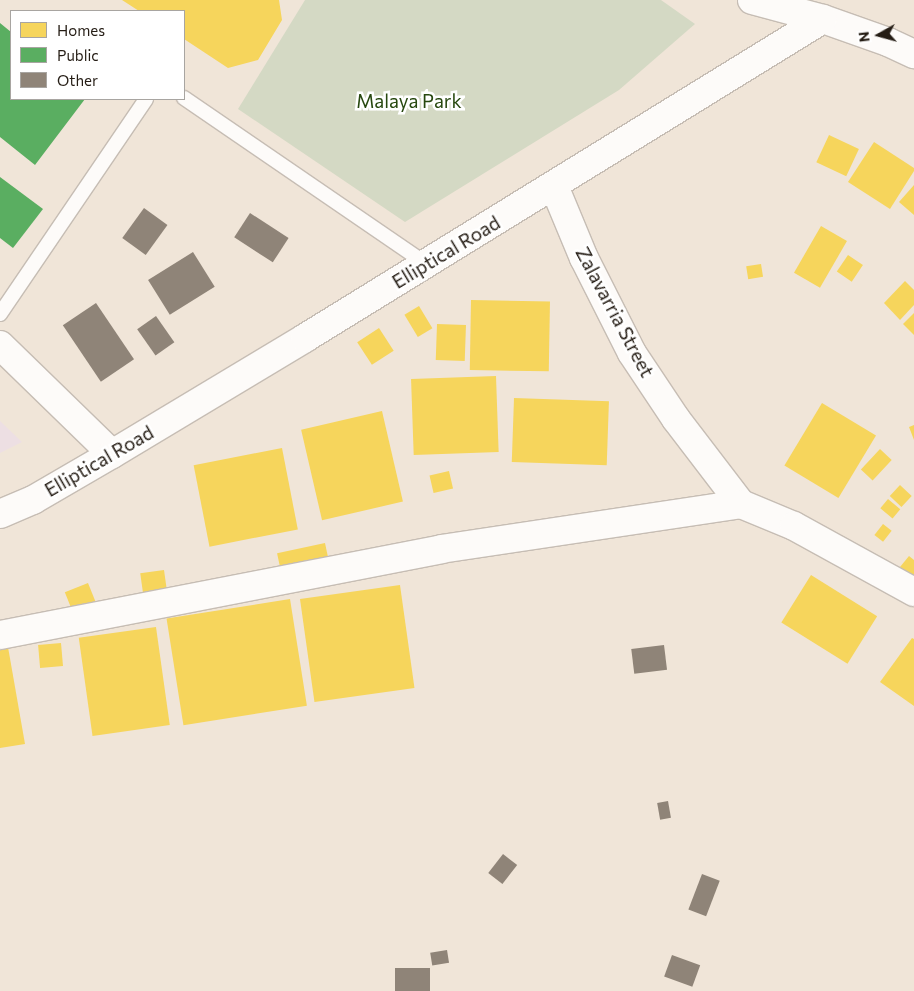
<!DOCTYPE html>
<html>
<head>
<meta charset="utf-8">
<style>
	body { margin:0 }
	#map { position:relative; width:914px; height:991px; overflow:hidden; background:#f0e5d8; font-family:Commissioner,sans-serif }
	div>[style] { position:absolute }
	.education>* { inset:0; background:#eddfe3 }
	.green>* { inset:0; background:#d4d9c4 }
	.homes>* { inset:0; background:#f6d55c; transform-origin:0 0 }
	.public>* { inset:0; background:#5aae61 }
	.building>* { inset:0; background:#8f8478; transform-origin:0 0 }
	.roads { filter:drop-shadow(1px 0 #c6bdb4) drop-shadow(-1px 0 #c6bdb4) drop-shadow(0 1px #c6bdb4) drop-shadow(0 -1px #c6bdb4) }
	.service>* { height:14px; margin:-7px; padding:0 7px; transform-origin:7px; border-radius:7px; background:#fdfbf9 }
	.minor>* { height:28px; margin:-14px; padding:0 14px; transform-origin:14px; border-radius:14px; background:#fdfbf9 }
	.tertiary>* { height:28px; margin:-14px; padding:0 14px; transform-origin:14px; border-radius:14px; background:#fdfbf9 }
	span { translate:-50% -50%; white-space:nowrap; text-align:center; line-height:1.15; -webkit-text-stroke:5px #fff; paint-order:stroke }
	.park-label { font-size:19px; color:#27480f }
	.street-label { font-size:19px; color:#251d15 }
	.legend { position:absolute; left:10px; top:10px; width:175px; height:90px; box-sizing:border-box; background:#fff; border:1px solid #a8a5a1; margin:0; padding:6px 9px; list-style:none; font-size:15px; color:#251d15 }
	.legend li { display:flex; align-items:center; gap:10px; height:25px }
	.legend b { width:25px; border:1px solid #a8a5a1 }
	.north { position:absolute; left:854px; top:10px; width:50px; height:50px; -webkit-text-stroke:4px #fff; paint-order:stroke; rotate:263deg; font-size:14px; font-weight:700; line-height:20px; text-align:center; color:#251d15 }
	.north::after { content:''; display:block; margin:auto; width:18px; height:22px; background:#251d15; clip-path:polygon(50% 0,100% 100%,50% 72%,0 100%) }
</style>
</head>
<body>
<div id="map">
	<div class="education">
		<i style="clip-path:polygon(0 421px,22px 442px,0 453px)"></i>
	</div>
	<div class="green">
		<i style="clip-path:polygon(305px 0,661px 0,695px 24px,619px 90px,405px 222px,238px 109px)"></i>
	</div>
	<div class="homes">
		<i style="clip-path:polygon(122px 0,279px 0,282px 20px,258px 60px,228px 68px,184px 39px,184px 11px,139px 11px)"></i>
		<i style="left:829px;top:135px;width:33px;height:30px;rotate:25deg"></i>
		<i style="clip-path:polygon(874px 142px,914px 168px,914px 171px,890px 209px,848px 182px)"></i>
		<i style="clip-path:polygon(914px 185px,914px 215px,899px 202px)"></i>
		<i style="left:821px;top:226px;width:30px;height:54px;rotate:30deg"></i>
		<i style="left:848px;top:255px;width:18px;height:20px;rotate:34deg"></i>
		<i style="left:761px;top:264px;width:13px;height:15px;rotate:81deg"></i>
		<i style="clip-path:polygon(905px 281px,914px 290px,914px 305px,900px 320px,884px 303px)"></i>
		<i style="left:471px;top:300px;width:79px;height:70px;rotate:1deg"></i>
		<i style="left:419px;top:306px;width:26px;height:17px;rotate:59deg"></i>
		<i style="clip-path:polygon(914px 313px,914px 335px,903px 324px)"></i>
		<i style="left:437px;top:324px;width:29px;height:36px;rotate:2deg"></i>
		<i style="left:379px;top:328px;width:27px;height:26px;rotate:57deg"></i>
		<i style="left:496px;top:376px;width:76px;height:85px;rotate:88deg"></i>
		<i style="left:514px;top:398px;width:95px;height:64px;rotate:2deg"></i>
		<i style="left:822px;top:403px;width:63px;height:73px;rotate:31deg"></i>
		<i style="left:382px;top:411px;width:93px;height:83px;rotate:77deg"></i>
		<i style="clip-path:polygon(914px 425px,914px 440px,909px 427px)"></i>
		<i style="left:282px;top:448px;width:83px;height:90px;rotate:79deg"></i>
		<i style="left:880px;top:449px;width:16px;height:28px;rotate:43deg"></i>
		<i style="left:449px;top:471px;width:18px;height:20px;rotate:77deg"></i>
		<i style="left:900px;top:485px;width:16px;height:15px;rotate:43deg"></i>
		<i style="left:888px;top:499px;width:16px;height:12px;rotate:40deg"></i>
		<i style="left:883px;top:524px;width:11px;height:14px;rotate:38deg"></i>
		<i style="left:325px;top:543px;width:25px;height:49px;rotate:78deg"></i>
		<i style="clip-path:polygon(909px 556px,914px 560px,914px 580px,900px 567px)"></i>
		<i style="left:164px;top:570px;width:21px;height:24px;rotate:82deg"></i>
		<i style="left:811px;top:575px;width:78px;height:56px;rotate:32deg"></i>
		<i style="left:88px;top:583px;width:22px;height:25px;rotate:68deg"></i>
		<i style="left:400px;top:585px;width:104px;height:101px;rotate:82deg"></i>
		<i style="left:290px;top:599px;width:108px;height:125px;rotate:81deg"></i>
		<i style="left:156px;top:627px;width:99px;height:78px;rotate:82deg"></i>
		<i style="clip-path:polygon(912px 638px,914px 639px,914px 706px,880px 682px)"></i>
		<i style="left:61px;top:643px;width:23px;height:23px;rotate:85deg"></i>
		<i style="clip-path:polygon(8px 647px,25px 744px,0 748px,0 649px)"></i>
	</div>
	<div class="public">
		<i style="clip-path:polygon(0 23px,11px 32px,11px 99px,85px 99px,35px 165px,0 137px)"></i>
		<i style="clip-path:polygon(0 177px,43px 209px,13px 248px,0 238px)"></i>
	</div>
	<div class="building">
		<i style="left:144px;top:208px;width:29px;height:37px;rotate:36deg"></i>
		<i style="left:250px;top:213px;width:46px;height:29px;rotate:33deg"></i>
		<i style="left:193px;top:252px;width:41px;height:53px;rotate:58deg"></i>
		<i style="left:96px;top:303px;width:68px;height:40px;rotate:56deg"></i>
		<i style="left:156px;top:316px;width:32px;height:23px;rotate:55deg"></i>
		<i style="left:664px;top:645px;width:25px;height:33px;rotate:83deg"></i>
		<i style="left:668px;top:801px;width:17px;height:11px;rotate:80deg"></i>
		<i style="left:503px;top:854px;width:18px;height:24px;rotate:38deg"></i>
		<i style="left:702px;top:874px;width:19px;height:38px;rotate:21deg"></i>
		<i style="left:447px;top:950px;width:13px;height:17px;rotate:81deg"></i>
		<i style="left:672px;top:955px;width:30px;height:23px;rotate:20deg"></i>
		<i style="left:395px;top:968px;width:35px;height:23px"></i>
	</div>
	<div class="roads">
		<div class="service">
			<i style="left:184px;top:98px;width:293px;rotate:34.4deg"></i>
			<i style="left:0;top:314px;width:260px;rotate:-55.8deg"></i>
		</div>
		<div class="minor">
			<i style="left:554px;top:186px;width:78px;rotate:67.4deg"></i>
			<i style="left:584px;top:258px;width:106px;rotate:63.2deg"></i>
			<i style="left:632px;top:353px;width:79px;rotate:56.3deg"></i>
			<i style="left:676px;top:419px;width:107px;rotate:52.6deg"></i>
			<i style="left:0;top:345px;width:156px;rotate:44.2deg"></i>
			<i style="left:0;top:635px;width:449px;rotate:-11deg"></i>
			<i style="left:441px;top:549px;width:303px;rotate:-8.5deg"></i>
			<i style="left:741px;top:504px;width:57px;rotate:22.5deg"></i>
			<i style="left:794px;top:526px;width:137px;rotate:28.8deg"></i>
		</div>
		<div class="tertiary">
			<i style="left:752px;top:0;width:73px;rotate:15deg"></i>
			<i style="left:823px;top:19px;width:69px;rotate:19.5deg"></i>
			<i style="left:888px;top:42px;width:29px;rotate:25deg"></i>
			<i style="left:0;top:514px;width:36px;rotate:-23deg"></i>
			<i style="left:33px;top:500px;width:91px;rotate:-30.2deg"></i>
			<i style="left:112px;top:454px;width:225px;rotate:-31deg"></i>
			<i style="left:305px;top:338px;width:608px;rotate:-31.63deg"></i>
		</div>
	</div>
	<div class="park-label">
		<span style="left:409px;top:101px">Malaya Park</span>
	</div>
	<div class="street-label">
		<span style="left:446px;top:252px;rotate:-31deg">Elliptical Road</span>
		<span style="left:615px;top:312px;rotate:62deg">Zalavarria Street</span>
		<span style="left:99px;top:461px;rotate:-30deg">Elliptical Road</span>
	</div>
	<ul class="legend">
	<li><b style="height:14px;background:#f6d55c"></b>Homes</li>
	<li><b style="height:14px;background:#5aae61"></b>Public</li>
	<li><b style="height:14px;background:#8f8478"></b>Other</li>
	</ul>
	<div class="north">N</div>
</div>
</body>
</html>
